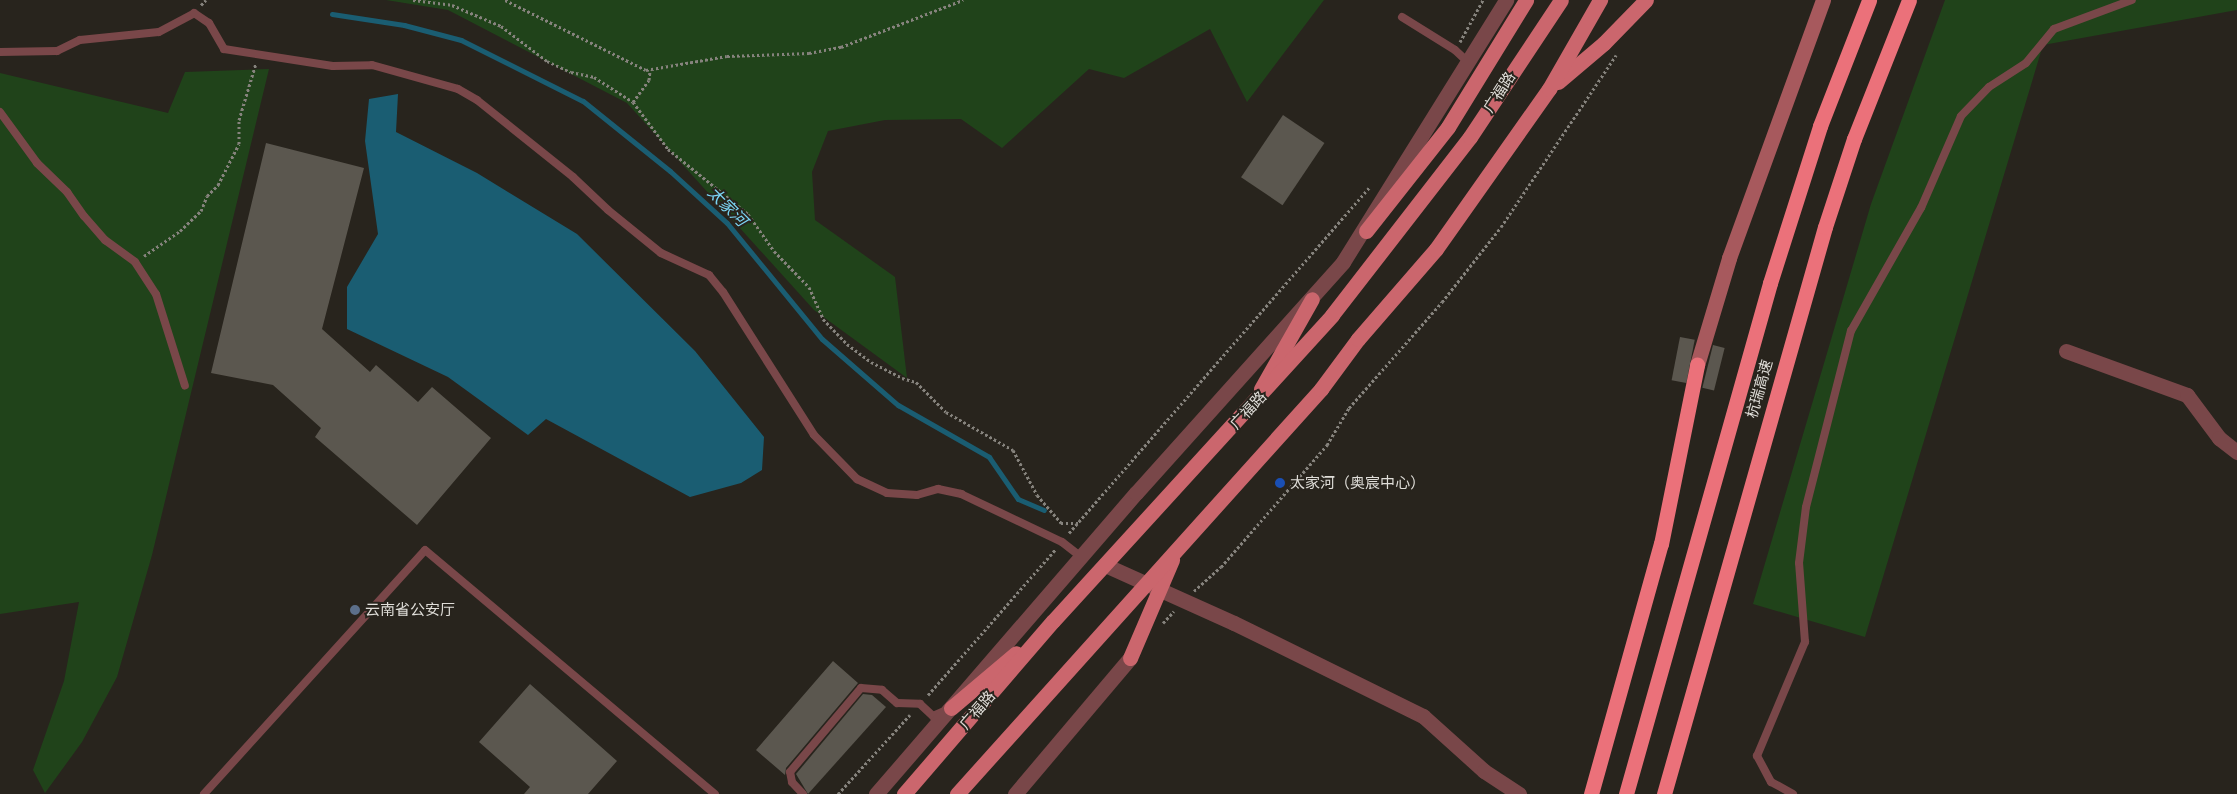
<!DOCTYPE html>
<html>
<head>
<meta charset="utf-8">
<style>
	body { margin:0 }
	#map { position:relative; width:2237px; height:794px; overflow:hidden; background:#28241d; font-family:Arial,"Noto Sans SC",sans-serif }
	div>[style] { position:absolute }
	.green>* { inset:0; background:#20431a }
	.water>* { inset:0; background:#1a5d72 }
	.stream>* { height:5px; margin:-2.5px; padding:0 2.5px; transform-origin:2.5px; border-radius:2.5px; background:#1a5d72 }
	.building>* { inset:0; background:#5b574f; transform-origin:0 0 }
	.path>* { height:3px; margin-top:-1.5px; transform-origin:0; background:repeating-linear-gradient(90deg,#86837d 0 2.5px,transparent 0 5px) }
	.lane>* { height:8px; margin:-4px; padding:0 4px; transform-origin:4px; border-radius:4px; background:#794749 }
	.street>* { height:15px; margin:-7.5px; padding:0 7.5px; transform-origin:7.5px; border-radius:7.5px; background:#794749 }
	.secondary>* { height:15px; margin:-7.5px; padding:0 7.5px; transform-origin:7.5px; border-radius:7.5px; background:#a7595d }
	.primary>* { height:15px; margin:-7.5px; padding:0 7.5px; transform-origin:7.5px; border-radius:7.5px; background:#cb666d }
	.highway>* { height:15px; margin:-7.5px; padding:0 7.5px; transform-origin:7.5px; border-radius:7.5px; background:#eb717a }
	.dots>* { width:14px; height:14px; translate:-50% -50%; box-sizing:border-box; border:2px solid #28241d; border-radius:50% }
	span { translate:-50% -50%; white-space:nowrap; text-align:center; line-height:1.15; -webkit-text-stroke:4px #28241d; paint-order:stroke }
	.street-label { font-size:15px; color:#dfddd8 }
	.poi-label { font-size:15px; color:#dfddd8 }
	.left { translate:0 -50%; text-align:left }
	.water-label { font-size:16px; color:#7bd5f4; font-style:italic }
</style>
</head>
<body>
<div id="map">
	<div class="green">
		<i style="clip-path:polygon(386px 0,1324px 0,1247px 102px,1210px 29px,1124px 78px,1089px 69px,1002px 148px,961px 119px,885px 120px,828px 131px,812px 172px,815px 220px,895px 277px,907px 378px,814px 310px,627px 103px,448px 10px)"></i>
		<i style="clip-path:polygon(1945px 0,2237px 0,2237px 10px,2043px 45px,1865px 637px,1753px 604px,1871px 204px)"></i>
		<i style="clip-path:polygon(269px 69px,152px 555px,117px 677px,82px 742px,45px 793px,33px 770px,64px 681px,79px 602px,0 614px,0 73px,168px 113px,185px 72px)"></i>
	</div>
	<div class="water">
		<i style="clip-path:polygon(398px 94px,396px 132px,477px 173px,577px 234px,695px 351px,764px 437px,762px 470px,741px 483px,690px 497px,546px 419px,528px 435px,448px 377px,347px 329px,347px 287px,378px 234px,365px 141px,369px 99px)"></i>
	</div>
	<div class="stream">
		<i style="left:332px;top:14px;width:73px;rotate:8.7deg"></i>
		<i style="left:404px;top:25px;width:59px;rotate:14.7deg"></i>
		<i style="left:461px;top:40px;width:136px;rotate:26.6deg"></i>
		<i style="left:583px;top:101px;width:112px;rotate:38.8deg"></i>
		<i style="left:670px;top:171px;width:77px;rotate:42.4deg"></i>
		<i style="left:727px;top:223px;width:150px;rotate:50.7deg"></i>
		<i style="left:822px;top:339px;width:101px;rotate:41deg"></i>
		<i style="left:898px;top:405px;width:105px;rotate:29.7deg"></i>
		<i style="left:989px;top:457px;width:51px;rotate:55.4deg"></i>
		<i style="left:1018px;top:499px;width:28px;rotate:23deg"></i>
	</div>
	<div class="building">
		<i style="left:1283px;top:115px;width:50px;height:75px;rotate:34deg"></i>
		<i style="clip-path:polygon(266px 143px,364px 168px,322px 329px,370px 372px,376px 365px,418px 402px,432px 387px,491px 438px,417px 525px,315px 437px,321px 428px,273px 385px,211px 373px)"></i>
		<i style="left:1680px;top:337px;width:15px;height:44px;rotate:11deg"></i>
		<i style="left:1713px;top:345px;width:12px;height:44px;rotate:14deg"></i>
		<i style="clip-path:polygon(833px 661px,858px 683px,786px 768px,785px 775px,756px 750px)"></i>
		<i style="clip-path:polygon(530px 684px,617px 761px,588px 794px,524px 794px,530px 787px,479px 742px)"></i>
		<i style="clip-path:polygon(863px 694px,872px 695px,886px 707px,808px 794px,796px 774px)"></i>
	</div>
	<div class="path">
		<i style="left:413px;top:0;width:39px;rotate:7deg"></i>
		<i style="left:452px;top:5px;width:53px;rotate:23.2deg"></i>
		<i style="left:501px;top:26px;width:58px;rotate:37.3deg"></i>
		<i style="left:547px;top:61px;width:26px;rotate:25deg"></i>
		<i style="left:571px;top:72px;width:24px;rotate:12deg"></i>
		<i style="left:594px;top:77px;width:46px;rotate:32.7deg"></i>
		<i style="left:633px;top:102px;width:59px;rotate:53.3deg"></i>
		<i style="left:668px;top:149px;width:103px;rotate:39.1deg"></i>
		<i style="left:748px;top:214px;width:45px;rotate:54.9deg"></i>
		<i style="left:774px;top:251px;width:50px;rotate:45.8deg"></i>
		<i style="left:809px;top:287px;width:35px;rotate:66deg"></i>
		<i style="left:823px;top:319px;width:35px;rotate:46deg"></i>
		<i style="left:847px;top:344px;width:30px;rotate:37deg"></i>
		<i style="left:871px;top:362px;width:35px;rotate:27deg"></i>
		<i style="left:902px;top:378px;width:15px;rotate:16deg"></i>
		<i style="left:916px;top:382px;width:42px;rotate:45deg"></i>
		<i style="left:946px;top:412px;width:77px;rotate:29.6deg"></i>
		<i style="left:1013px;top:450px;width:51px;rotate:61.9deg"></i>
		<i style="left:1037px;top:495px;width:37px;rotate:49deg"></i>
		<i style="left:1061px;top:523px;width:17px"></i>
		<i style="left:505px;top:0;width:157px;rotate:26.4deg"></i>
		<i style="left:646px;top:70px;width:82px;rotate:-9.8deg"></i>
		<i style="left:727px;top:56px;width:82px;rotate:-2.1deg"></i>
		<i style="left:809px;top:53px;width:33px;rotate:-11deg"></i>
		<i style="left:841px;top:47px;width:131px;rotate:-21.1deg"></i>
		<i style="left:201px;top:5px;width:7px;rotate:-45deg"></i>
		<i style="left:1460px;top:42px;width:48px;rotate:-61.3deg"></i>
		<i style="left:633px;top:102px;width:27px;rotate:-54deg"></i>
		<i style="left:649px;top:80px;width:10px;rotate:-84deg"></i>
		<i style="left:144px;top:256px;width:44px;rotate:-34.8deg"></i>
		<i style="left:180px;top:231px;width:29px;rotate:-44deg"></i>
		<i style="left:201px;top:211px;width:16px;rotate:-68deg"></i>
		<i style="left:207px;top:196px;width:16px;rotate:-45deg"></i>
		<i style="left:218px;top:185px;width:46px;rotate:-62.9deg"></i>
		<i style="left:239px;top:144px;width:24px;rotate:-90deg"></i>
		<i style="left:239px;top:120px;width:59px;rotate:-73.4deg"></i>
		<i style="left:1069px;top:533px;width:459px;rotate:-49deg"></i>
		<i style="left:1194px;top:591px;width:36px;rotate:-42deg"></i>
		<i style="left:1221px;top:567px;width:162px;rotate:-49deg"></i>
		<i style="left:1327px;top:445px;width:43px;rotate:-59.3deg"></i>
		<i style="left:1349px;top:408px;width:141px;rotate:-48.7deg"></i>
		<i style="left:1442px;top:302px;width:95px;rotate:-51.8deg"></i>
		<i style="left:1501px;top:227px;width:207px;rotate:-56.2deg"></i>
		<i style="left:1163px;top:623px;width:16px;rotate:-47deg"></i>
		<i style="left:928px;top:695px;width:193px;rotate:-48.8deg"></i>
		<i style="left:838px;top:794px;width:107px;rotate:-47.7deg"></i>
	</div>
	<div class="lane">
		<i style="left:1402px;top:17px;width:62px;rotate:31.9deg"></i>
		<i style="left:1455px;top:50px;width:19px;rotate:43deg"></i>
		<i style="left:0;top:52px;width:57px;rotate:-1deg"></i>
		<i style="left:57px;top:51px;width:25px;rotate:-26deg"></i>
		<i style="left:80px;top:40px;width:79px;rotate:-5.8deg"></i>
		<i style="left:159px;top:32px;width:40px;rotate:-28deg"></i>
		<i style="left:194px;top:13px;width:18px;rotate:34deg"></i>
		<i style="left:209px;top:23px;width:30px;rotate:60deg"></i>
		<i style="left:224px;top:49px;width:110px;rotate:8.9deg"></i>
		<i style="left:333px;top:66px;width:39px;rotate:-1deg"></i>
		<i style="left:372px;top:65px;width:89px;rotate:15.6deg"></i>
		<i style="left:458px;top:89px;width:22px;rotate:30deg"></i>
		<i style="left:477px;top:100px;width:123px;rotate:38.7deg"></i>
		<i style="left:573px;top:177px;width:48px;rotate:43.3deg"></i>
		<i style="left:608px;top:210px;width:68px;rotate:39.1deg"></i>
		<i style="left:661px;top:253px;width:53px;rotate:24.6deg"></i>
		<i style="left:709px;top:275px;width:22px;rotate:51deg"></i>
		<i style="left:723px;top:292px;width:169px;rotate:57.5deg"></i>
		<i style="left:814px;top:435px;width:62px;rotate:45.7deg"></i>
		<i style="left:857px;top:479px;width:33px;rotate:25deg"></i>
		<i style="left:887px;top:493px;width:30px;rotate:4deg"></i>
		<i style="left:917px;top:495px;width:22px;rotate:-16deg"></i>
		<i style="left:938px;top:489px;width:24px;rotate:12deg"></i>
		<i style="left:961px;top:494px;width:112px;rotate:25.4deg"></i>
		<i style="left:1062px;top:542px;width:24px;rotate:38deg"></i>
		<i style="left:0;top:112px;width:63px;rotate:54deg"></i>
		<i style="left:37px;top:163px;width:42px;rotate:44deg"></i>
		<i style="left:67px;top:192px;width:29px;rotate:55deg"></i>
		<i style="left:84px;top:216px;width:32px;rotate:49deg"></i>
		<i style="left:105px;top:240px;width:37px;rotate:36deg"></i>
		<i style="left:135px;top:262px;width:38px;rotate:57deg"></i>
		<i style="left:156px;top:294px;width:96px;rotate:72.5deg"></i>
		<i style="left:204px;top:794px;width:329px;rotate:-47.8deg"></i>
		<i style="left:425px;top:550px;width:379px;rotate:40.1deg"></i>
		<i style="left:803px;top:794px;width:16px;rotate:-133deg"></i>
		<i style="left:792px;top:782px;width:10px;rotate:-101deg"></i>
		<i style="left:790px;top:772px;width:110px;rotate:-49.8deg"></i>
		<i style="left:861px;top:688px;width:21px;rotate:5deg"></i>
		<i style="left:882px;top:690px;width:20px;rotate:41deg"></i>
		<i style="left:897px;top:703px;width:23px;rotate:2deg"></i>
		<i style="left:920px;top:704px;width:18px;rotate:43deg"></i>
		<i style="left:933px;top:716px;width:10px;rotate:-24deg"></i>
		<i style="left:1793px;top:794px;width:25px;rotate:-151deg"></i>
		<i style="left:1771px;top:782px;width:30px;rotate:-118deg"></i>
		<i style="left:1757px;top:756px;width:124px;rotate:-67.2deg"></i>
		<i style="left:1805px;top:642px;width:79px;rotate:-94.3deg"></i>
		<i style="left:1799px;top:563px;width:56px;rotate:-82.9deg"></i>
		<i style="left:1806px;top:507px;width:182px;rotate:-75.7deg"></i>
		<i style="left:1851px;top:331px;width:142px;rotate:-60.4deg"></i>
		<i style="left:1921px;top:208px;width:100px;rotate:-66.5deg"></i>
		<i style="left:1961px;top:116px;width:40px;rotate:-46deg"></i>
		<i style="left:1989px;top:87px;width:44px;rotate:-33deg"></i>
		<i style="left:2026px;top:63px;width:44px;rotate:-50.5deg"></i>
		<i style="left:2054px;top:29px;width:83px;rotate:-20.4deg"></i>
	</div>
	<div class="street">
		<i style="left:2066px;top:351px;width:129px;rotate:20deg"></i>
		<i style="left:2187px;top:395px;width:54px;rotate:53.3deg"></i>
		<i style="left:2219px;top:438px;width:23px;rotate:38deg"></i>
		<i style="left:1105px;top:565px;width:141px;rotate:24.2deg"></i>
		<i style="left:1234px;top:623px;width:211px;rotate:26.2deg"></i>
		<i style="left:1423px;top:716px;width:82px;rotate:42deg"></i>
		<i style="left:1484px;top:771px;width:42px;rotate:33.3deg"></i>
		<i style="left:876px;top:794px;width:398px;rotate:-49.2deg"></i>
		<i style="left:1136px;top:493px;width:310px;rotate:-48.1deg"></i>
		<i style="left:1343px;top:262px;width:309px;rotate:-58.1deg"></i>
		<i style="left:1015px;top:794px;width:178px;rotate:-49.8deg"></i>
	</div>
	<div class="secondary">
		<i style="left:1697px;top:365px;width:112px;rotate:-73.3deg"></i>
		<i style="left:1729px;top:258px;width:275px;rotate:-70deg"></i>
	</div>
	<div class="primary">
		<i style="left:1558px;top:82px;width:60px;rotate:-40.3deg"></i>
		<i style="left:1604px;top:43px;width:60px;rotate:-45.7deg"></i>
		<i style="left:1366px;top:231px;width:132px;rotate:-51.7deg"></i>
		<i style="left:1448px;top:127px;width:149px;rotate:-58.4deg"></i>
		<i style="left:1261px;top:389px;width:103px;rotate:-60.5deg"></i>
		<i style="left:1130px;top:658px;width:107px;rotate:-66.8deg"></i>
		<i style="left:951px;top:708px;width:85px;rotate:-40.2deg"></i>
		<i style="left:904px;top:794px;width:228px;rotate:-49.3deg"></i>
		<i style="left:1053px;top:621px;width:414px;rotate:-47.6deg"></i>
		<i style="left:1332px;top:315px;width:225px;rotate:-52.2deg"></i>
		<i style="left:1470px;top:137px;width:164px;rotate:-56.4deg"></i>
		<i style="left:957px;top:794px;width:545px;rotate:-48.05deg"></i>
		<i style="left:1321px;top:389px;width:62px;rotate:-53.5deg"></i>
		<i style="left:1358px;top:339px;width:119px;rotate:-49.1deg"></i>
		<i style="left:1436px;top:249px;width:196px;rotate:-54.8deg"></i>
		<i style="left:1549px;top:89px;width:103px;rotate:-60.2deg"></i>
	</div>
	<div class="highway">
		<i style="left:1591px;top:794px;width:260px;rotate:-74.4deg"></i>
		<i style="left:1661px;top:544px;width:183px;rotate:-78.6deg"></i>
		<i style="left:1626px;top:794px;width:531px;rotate:-74.26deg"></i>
		<i style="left:1770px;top:283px;width:165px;rotate:-72.3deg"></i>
		<i style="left:1820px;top:126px;width:135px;rotate:-68.7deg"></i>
		<i style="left:1664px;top:794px;width:589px;rotate:-74.15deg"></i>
		<i style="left:1825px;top:227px;width:93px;rotate:-71.8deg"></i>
		<i style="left:1854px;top:139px;width:149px;rotate:-68.4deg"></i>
	</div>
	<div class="dots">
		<i style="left:1280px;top:483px;background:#1a4fb4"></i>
		<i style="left:355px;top:610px;background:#5c6f8a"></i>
	</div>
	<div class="street-label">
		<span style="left:1499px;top:92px;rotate:-57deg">广福路</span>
		<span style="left:1759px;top:389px;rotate:-74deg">杭瑞高速</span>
		<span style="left:1248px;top:410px;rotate:-47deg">广福路</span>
		<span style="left:977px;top:710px;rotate:-49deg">广福路</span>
	</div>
	<div class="poi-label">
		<span class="left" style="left:1290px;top:483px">太家河（奥宸中心）</span>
		<span class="left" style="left:365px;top:610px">云南省公安厅</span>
	</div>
	<div class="water-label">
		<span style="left:727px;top:207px;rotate:45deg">太家河</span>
	</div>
</div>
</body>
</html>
